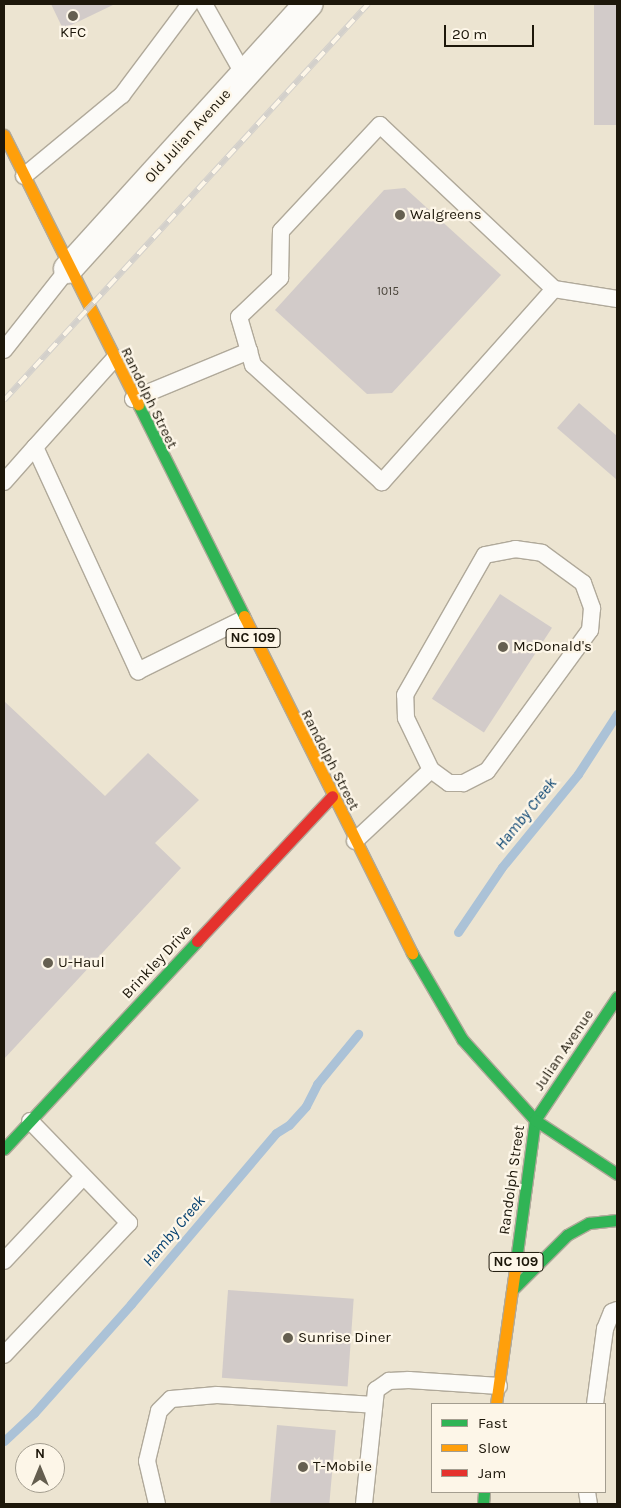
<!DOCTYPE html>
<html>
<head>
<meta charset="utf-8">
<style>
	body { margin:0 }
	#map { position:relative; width:621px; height:1508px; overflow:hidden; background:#ece4d1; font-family:Karla,sans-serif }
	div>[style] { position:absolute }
	.stream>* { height:9px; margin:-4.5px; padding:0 4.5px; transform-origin:4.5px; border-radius:4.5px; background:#abc2d7 }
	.building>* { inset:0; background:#d2cbc9; transform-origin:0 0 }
	.roads { filter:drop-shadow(1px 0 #b0a99a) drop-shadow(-1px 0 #b0a99a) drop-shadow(0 1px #b0a99a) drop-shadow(0 -1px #b0a99a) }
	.lane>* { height:16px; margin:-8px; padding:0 8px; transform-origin:8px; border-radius:8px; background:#fcfbf8 }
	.street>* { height:28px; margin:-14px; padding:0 14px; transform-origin:14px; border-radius:14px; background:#fcfbf8 }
	.fast>* { height:11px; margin:-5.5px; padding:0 5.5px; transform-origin:5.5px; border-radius:5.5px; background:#30b455 }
	.slow>* { height:11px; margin:-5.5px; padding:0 5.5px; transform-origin:5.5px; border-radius:5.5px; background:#ff9f0a }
	.jam>* { height:11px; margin:-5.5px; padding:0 5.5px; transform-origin:5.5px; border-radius:5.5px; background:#e5322d }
	.rail>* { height:5.5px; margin-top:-2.75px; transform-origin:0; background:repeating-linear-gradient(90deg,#fdf6e8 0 11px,#d3d0cb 0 22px); box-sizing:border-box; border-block:1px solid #d3d0cb }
	.dots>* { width:14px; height:14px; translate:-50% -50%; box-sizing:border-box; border:2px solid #fdf6e8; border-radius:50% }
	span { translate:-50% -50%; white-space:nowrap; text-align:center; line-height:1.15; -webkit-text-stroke:4.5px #fdf6e8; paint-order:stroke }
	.number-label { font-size:12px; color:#4a443a }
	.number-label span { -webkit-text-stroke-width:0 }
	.shield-label span { padding:1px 4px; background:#fdf6e8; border:1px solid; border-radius:4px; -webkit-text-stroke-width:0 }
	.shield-label { font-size:14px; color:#1d170a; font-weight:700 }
	.poi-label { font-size:15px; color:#1d170a }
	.left { translate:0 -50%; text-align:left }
	.street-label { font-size:15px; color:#1d170a }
	.water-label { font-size:16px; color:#074271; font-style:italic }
	.frame { position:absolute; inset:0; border:5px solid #1d170a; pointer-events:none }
	.legend { position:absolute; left:431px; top:1403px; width:175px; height:90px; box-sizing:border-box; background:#fdf6e8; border:1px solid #a39d8f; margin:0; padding:6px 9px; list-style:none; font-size:15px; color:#1d170a }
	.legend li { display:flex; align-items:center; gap:10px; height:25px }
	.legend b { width:25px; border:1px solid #a39d8f }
	.north { position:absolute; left:15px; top:1443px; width:50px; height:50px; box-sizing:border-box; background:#fdf6e8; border:1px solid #a39d8f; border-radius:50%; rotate:0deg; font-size:14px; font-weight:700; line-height:20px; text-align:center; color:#1d170a }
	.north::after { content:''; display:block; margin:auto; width:18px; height:22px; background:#655f50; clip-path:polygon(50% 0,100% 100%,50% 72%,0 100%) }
	.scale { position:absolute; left:444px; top:25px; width:90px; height:22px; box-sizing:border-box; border:2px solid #1d170a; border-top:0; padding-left:6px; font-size:15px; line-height:18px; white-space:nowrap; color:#1d170a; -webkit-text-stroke:4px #fdf6e8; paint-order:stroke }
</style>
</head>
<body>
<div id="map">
	<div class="stream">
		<i style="left:458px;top:932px;width:78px;rotate:-55.9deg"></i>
		<i style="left:502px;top:867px;width:120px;rotate:-50.7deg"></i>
		<i style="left:578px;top:774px;width:72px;rotate:-57deg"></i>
		<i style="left:4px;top:1441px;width:41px;rotate:-43deg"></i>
		<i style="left:34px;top:1413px;width:146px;rotate:-48.3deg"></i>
		<i style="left:131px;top:1304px;width:224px;rotate:-49.7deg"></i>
		<i style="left:276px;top:1133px;width:15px;rotate:-32deg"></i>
		<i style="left:289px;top:1125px;width:25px;rotate:-48deg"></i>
		<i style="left:306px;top:1106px;width:25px;rotate:-63deg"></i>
		<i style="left:317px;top:1084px;width:65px;rotate:-50.6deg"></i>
	</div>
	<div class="building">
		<i style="clip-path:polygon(51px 4px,115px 4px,63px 29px)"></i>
		<i style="left:594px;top:4px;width:23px;height:121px"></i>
		<i style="clip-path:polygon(405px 188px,501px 275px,392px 393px,367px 394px,275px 310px,384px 190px)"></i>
		<i style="clip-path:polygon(579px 403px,617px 436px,617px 480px,557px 428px)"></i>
		<i style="left:500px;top:594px;width:62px;height:125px;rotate:33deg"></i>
		<i style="clip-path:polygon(4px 701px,105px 796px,148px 753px,199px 800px,155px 843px,181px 868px,4px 1059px)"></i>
		<i style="left:228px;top:1290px;width:126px;height:88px;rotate:4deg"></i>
		<i style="left:277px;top:1425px;width:59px;height:79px;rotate:5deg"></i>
	</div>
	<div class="roads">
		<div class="lane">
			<i style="left:204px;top:4px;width:81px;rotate:60.6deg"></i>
			<i style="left:24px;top:176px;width:127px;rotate:-39.6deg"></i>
			<i style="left:122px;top:95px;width:114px;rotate:-53.2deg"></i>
			<i style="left:554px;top:289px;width:259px;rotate:131.7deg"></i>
			<i style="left:382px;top:482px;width:174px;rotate:-137.8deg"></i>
			<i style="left:253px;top:365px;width:50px;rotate:-106.3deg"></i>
			<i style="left:239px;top:317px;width:57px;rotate:-43.6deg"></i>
			<i style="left:280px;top:278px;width:47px;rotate:-88.8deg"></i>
			<i style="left:281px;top:231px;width:145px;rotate:-47deg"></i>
			<i style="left:380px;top:125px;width:239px;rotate:43.3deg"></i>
			<i style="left:554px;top:289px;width:64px;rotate:9deg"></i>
			<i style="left:4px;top:350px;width:103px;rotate:-51.7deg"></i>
			<i style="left:114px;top:359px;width:118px;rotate:131.9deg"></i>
			<i style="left:35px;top:447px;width:247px;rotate:65.3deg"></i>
			<i style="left:138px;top:671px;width:117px;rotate:-26.3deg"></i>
			<i style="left:133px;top:399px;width:126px;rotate:-22.5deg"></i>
			<i style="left:4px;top:482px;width:47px;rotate:-48.5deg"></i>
			<i style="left:515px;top:549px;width:27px;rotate:8deg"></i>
			<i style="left:542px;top:553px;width:51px;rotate:36.2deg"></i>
			<i style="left:583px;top:583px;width:27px;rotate:70deg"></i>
			<i style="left:592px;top:608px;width:22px;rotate:95deg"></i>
			<i style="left:590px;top:630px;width:175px;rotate:126.1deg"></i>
			<i style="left:487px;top:771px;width:27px;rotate:153deg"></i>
			<i style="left:463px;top:783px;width:14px;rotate:180deg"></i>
			<i style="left:449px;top:783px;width:22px;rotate:-144deg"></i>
			<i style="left:431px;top:770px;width:58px;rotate:-115.7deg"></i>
			<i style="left:406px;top:718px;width:23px;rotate:-92deg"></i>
			<i style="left:405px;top:695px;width:161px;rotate:-60.3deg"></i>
			<i style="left:485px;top:555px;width:31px;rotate:-11deg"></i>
			<i style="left:355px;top:841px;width:104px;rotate:-43.1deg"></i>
			<i style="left:4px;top:1261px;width:115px;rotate:-46.8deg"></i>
			<i style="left:4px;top:1355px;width:182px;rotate:-46.6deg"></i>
			<i style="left:129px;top:1223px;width:142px;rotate:-134.1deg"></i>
			<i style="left:595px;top:1404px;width:76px;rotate:-82.4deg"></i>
			<i style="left:605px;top:1329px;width:18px;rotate:-68deg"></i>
			<i style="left:612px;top:1312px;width:5px;rotate:-22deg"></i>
			<i style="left:587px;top:1492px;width:12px;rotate:81deg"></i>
			<i style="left:157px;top:1504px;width:44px;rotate:-103.1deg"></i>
			<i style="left:147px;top:1461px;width:51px;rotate:-76.5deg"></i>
			<i style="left:159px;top:1411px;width:17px;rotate:-45deg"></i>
			<i style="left:171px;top:1399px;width:46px;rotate:-5deg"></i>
			<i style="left:217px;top:1395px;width:157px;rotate:3.6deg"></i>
			<i style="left:364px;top:1504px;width:115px;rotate:-84deg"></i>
			<i style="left:376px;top:1390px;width:16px;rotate:-35deg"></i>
			<i style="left:389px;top:1381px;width:20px;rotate:-3deg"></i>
			<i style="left:409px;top:1380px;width:90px;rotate:3.8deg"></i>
		</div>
		<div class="street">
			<i style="left:68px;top:269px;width:358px;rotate:-47.8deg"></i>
		</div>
		<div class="fast">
			<i style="left:138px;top:404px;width:237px;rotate:63.4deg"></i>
			<i style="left:412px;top:953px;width:99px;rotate:59.8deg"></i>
			<i style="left:462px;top:1039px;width:109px;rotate:48deg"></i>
			<i style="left:535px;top:1120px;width:142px;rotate:97.7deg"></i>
			<i style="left:617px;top:997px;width:148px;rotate:123.7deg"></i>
			<i style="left:535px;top:1120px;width:98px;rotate:33.4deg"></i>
			<i style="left:4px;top:1149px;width:284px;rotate:-47.1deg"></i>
			<i style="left:512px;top:1290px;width:78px;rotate:-45deg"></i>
			<i style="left:567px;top:1235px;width:25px;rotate:-29deg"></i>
			<i style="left:589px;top:1223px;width:28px;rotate:-6deg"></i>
			<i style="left:483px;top:1504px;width:12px;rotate:-85deg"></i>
		</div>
		<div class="slow">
			<i style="left:4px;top:135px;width:301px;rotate:63.5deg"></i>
			<i style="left:244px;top:616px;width:377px;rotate:63.5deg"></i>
			<i style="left:496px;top:1404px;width:144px;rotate:-82deg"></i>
		</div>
		<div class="jam">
			<i style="left:197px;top:941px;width:198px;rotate:-47deg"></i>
		</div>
	</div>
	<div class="rail">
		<i style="left:4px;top:400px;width:538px;rotate:-47.41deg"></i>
	</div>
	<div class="dots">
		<i style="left:73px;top:16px;background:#655f50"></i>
		<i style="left:400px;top:215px;background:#655f50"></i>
		<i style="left:503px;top:647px;background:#655f50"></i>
		<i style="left:48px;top:963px;background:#655f50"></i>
		<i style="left:288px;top:1338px;background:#655f50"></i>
		<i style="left:303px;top:1467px;background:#655f50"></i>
	</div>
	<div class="number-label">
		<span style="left:388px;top:292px">1015</span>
	</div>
	<div class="shield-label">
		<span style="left:253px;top:638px">NC 109</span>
		<span style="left:516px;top:1262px">NC 109</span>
	</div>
	<div class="poi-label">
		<span style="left:73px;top:33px">KFC</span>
		<span class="left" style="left:410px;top:215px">Walgreens</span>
		<span class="left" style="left:513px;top:647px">McDonald's</span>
		<span class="left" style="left:58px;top:963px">U-Haul</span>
		<span class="left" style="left:298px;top:1338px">Sunrise Diner</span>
		<span class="left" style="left:313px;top:1467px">T-Mobile</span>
	</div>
	<div class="street-label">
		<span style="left:188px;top:136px;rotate:-48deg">Old Julian Avenue</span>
		<span style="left:149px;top:398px;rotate:64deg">Randolph Street</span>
		<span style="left:330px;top:760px;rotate:63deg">Randolph Street</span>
		<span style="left:157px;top:962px;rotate:-47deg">Brinkley Drive</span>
		<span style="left:564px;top:1050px;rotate:-56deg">Julian Avenue</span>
		<span style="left:512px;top:1180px;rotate:-82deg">Randolph Street</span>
	</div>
	<div class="water-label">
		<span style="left:526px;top:814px;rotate:-51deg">Hamby Creek</span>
		<span style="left:174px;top:1231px;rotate:-50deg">Hamby Creek</span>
	</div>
	<div class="frame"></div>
	<ul class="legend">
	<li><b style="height:6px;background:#30b455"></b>Fast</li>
	<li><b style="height:6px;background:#ff9f0a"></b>Slow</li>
	<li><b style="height:6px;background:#e5322d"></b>Jam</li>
	</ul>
	<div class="north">N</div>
	<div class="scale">20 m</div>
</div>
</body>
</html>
